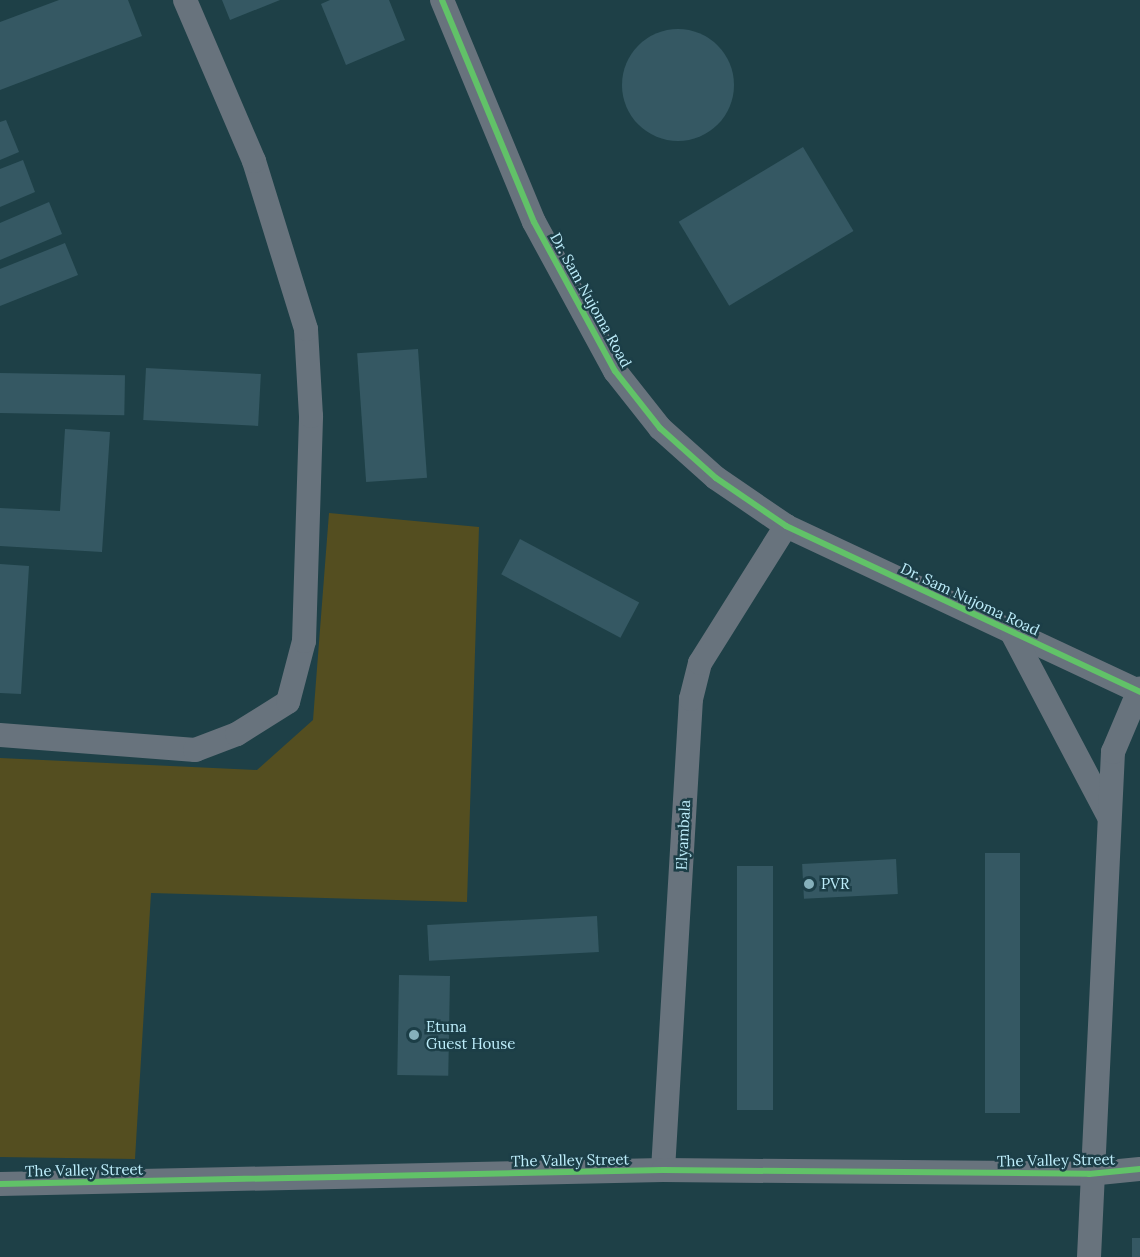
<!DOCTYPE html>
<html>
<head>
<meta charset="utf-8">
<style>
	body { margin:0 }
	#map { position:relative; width:1140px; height:1257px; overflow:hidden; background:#1e4047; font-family:Lora,serif }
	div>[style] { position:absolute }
	.green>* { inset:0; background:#544e20 }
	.building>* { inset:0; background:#355863; transform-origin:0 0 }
	.round { border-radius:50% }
	.minor>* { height:24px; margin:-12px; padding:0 12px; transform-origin:12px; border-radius:12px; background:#68737d }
	.cycleway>* { height:6px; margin:-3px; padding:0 3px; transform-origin:3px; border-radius:3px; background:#61c268 }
	.dots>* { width:16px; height:16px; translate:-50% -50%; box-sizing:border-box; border:3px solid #1c3e47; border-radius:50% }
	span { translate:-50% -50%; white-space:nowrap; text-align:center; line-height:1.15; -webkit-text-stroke:5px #1c3e47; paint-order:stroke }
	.street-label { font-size:15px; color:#bdedfa }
	.poi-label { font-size:15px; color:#bdedfa }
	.left { translate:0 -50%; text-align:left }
</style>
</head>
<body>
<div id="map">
	<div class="green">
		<i style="clip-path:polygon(329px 513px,479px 527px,467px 902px,151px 893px,135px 1159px,0 1157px,0 758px,257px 770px,313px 720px)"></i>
	</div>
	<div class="building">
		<i style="clip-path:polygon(59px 0,128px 0,142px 36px,0 90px,0 22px)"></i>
		<i style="clip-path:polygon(222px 0,280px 0,230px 20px)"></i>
		<i style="clip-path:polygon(330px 0,389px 0,405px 40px,346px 65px,321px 4px)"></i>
		<i class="round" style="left:622px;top:29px;width:112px;height:112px"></i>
		<i style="clip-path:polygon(6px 120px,19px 152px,0 160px,0 122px)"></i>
		<i style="left:803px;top:147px;width:98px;height:145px;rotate:59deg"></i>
		<i style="clip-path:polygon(23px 160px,35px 192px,0 207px,0 169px)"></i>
		<i style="clip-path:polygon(49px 202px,62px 234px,0 260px,0 223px)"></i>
		<i style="clip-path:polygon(65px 243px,78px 275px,0 306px,0 269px)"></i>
		<i style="left:418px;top:349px;width:129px;height:61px;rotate:86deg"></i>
		<i style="left:146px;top:368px;width:115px;height:52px;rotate:3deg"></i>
		<i style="left:0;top:373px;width:125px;height:40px;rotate:1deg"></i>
		<i style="clip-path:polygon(65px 429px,110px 432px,102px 552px,0 546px,0 508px,60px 511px)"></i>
		<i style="left:520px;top:539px;width:135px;height:40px;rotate:28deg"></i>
		<i style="clip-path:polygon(0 564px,29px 566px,21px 694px,0 693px)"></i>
		<i style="left:985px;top:853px;width:35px;height:260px"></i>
		<i style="left:896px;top:859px;width:35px;height:94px;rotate:87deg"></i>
		<i style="left:737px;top:866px;width:36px;height:244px"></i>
		<i style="left:597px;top:916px;width:36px;height:170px;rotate:87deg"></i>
		<i style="left:399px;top:975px;width:51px;height:100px;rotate:1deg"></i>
		<i style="left:1132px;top:1238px;width:8px;height:19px"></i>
	</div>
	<div class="minor">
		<i style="left:442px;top:0;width:240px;rotate:67.5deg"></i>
		<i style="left:534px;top:222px;width:170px;rotate:61.5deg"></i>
		<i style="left:615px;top:371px;width:73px;rotate:51.7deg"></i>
		<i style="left:660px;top:428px;width:75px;rotate:41.8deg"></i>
		<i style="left:716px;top:478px;width:85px;rotate:34.4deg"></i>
		<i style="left:786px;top:526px;width:391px;rotate:25.1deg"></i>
		<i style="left:1012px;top:633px;width:206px;rotate:62.2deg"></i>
		<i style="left:0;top:735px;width:196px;rotate:4.4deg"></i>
		<i style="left:195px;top:750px;width:45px;rotate:-20.9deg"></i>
		<i style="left:237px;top:734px;width:60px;rotate:-32.1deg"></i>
		<i style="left:288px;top:702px;width:63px;rotate:-75.3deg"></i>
		<i style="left:304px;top:641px;width:225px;rotate:-88.2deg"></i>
		<i style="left:311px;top:416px;width:87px;rotate:-93.3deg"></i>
		<i style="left:306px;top:329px;width:176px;rotate:-107.2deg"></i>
		<i style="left:254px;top:161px;width:175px;rotate:-113.2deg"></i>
		<i style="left:663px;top:1170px;width:472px;rotate:-86.6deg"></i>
		<i style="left:691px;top:699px;width:37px;rotate:-76deg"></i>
		<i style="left:700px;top:663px;width:162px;rotate:-57.9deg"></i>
		<i style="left:0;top:1184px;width:663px;rotate:-1.21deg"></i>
		<i style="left:663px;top:1170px;width:426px;rotate:0.5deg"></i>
		<i style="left:1089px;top:1174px;width:51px;rotate:-5.6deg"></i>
		<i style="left:1089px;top:1257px;width:506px;rotate:-87.28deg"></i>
		<i style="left:1113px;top:752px;width:69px;rotate:-67.1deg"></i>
	</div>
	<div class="cycleway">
		<i style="left:442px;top:0;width:240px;rotate:67.5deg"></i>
		<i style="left:534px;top:222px;width:170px;rotate:61.5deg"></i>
		<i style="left:615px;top:371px;width:73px;rotate:51.7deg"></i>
		<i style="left:660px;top:428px;width:75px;rotate:41.8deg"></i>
		<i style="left:716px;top:478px;width:85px;rotate:34.4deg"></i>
		<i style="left:786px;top:526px;width:391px;rotate:25.1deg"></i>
		<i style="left:0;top:1184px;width:663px;rotate:-1.21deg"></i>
		<i style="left:663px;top:1170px;width:426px;rotate:0.5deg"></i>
		<i style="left:1089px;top:1174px;width:51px;rotate:-5.6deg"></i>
	</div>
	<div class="dots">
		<i style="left:809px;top:884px;background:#85b0bb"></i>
		<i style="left:414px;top:1035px;background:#85b0bb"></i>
	</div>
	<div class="street-label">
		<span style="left:591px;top:300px;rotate:61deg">Dr. Sam Nujoma Road</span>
		<span style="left:970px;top:599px;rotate:25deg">Dr. Sam Nujoma Road</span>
		<span style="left:683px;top:835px;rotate:-87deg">Elyambala</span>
		<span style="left:570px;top:1160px;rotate:-1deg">The Valley Street</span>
		<span style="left:1056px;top:1160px;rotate:-1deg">The Valley Street</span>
		<span style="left:84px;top:1170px;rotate:-1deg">The Valley Street</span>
	</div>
	<div class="poi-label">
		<span class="left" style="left:821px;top:884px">PVR</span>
		<span class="left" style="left:426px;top:1035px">Etuna<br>Guest House</span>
	</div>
</div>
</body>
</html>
